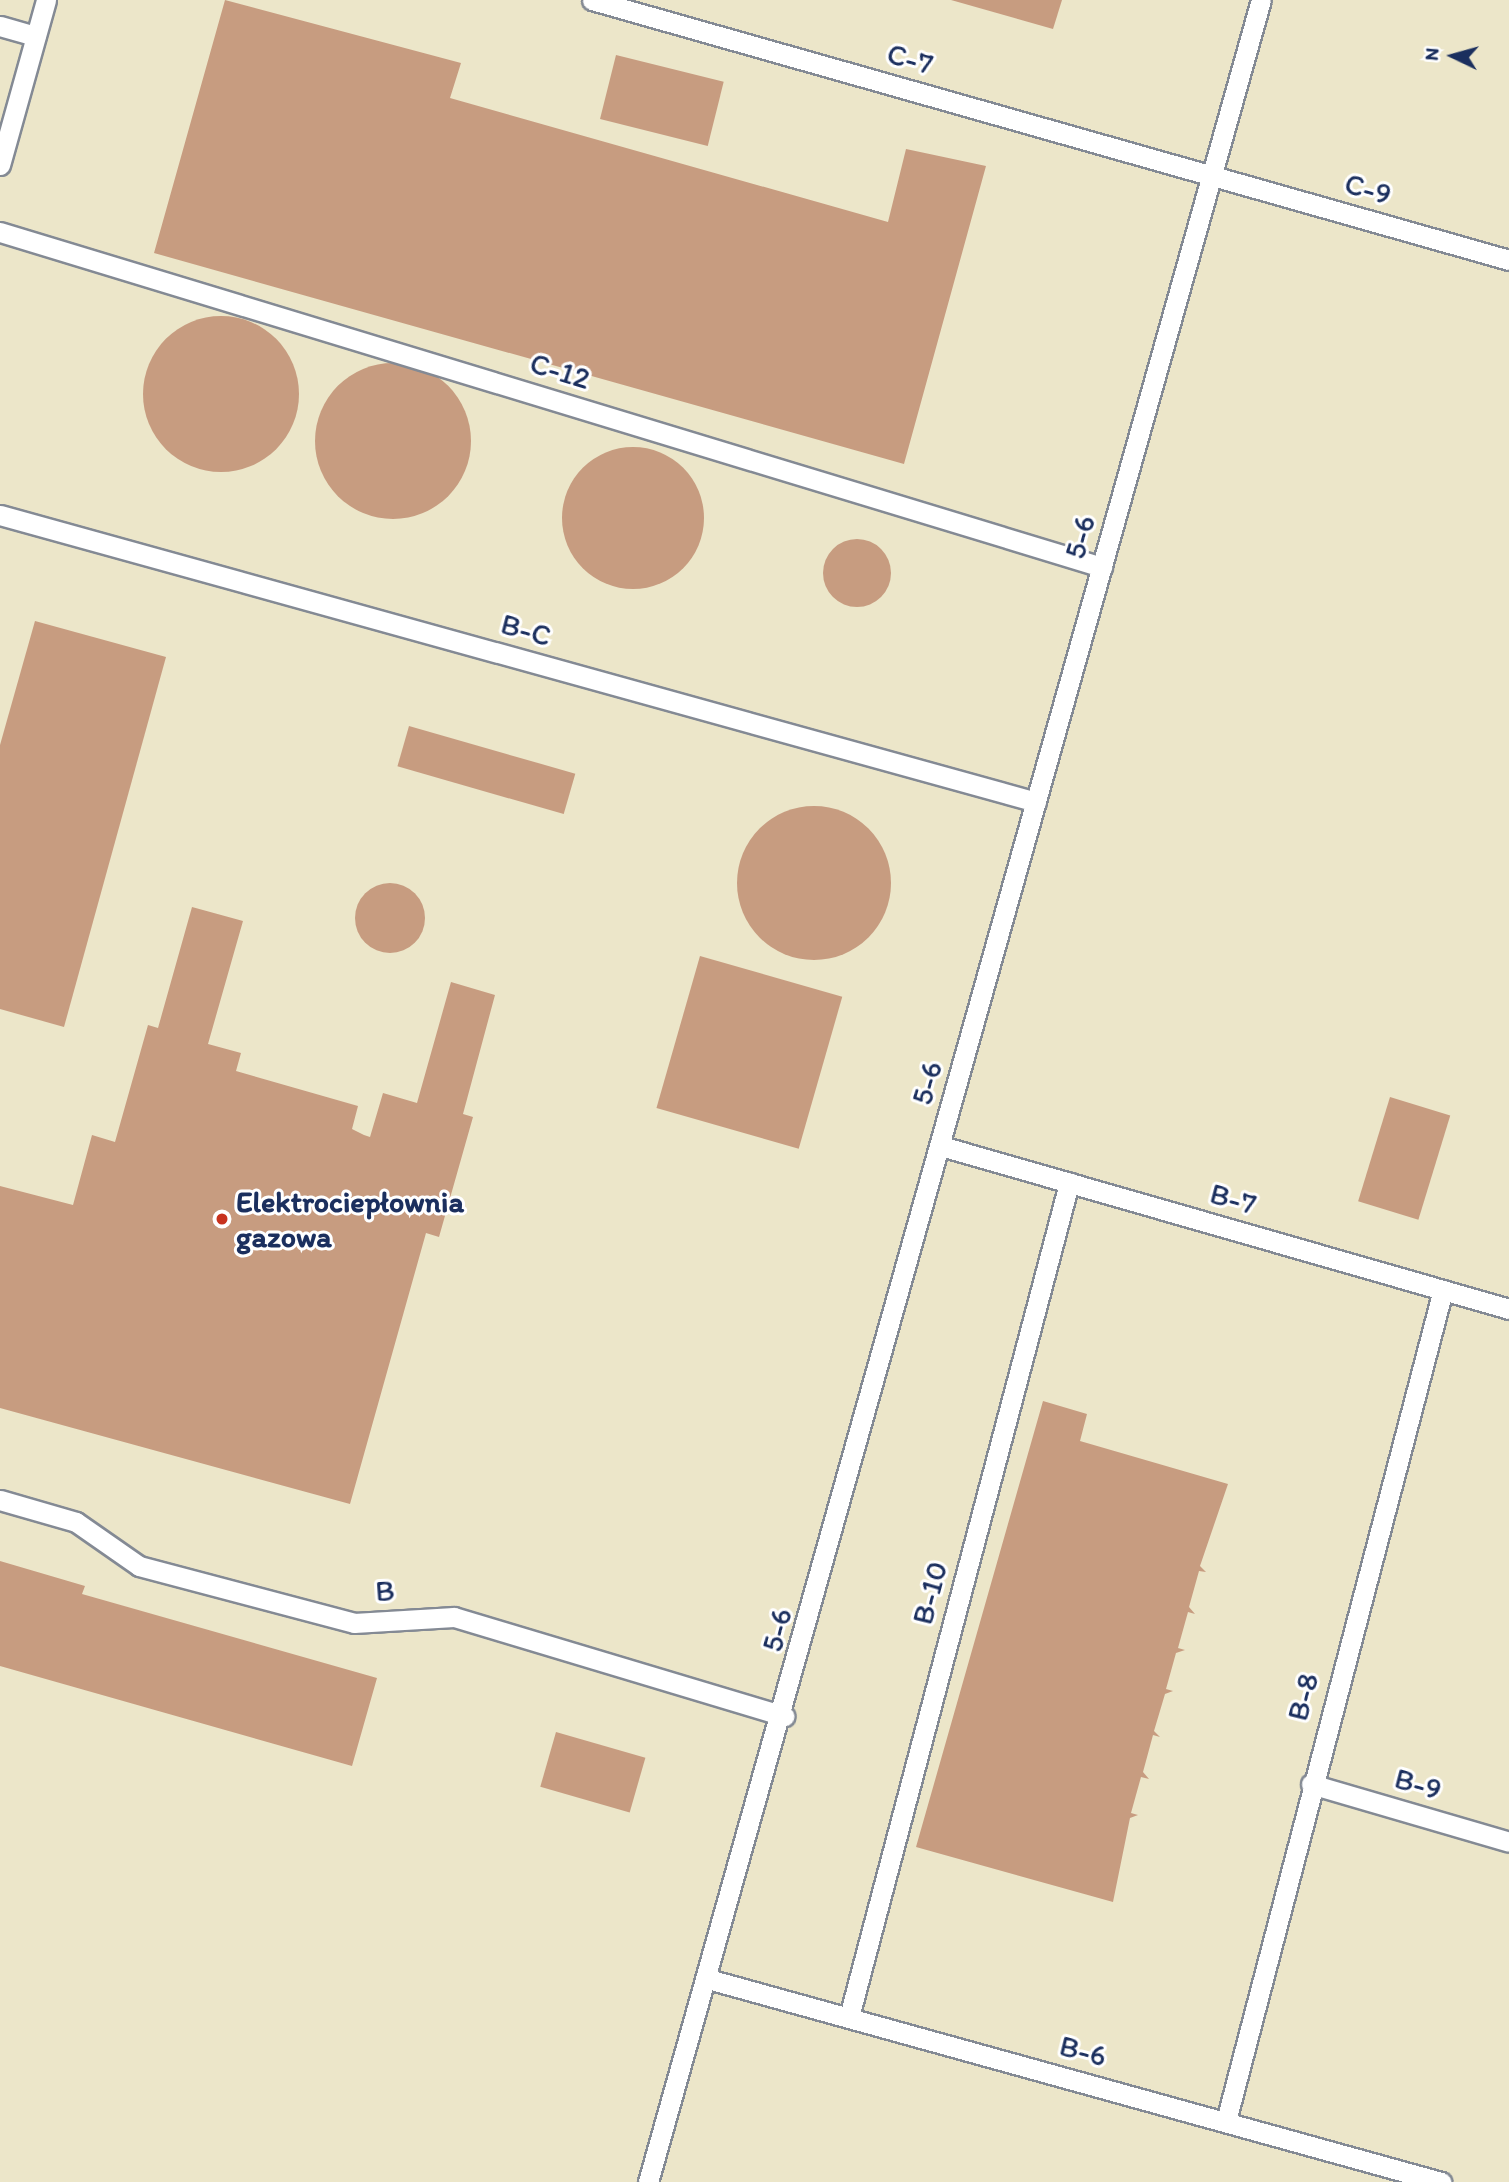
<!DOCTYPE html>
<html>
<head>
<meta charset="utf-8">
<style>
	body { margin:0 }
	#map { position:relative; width:1509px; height:2182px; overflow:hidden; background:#ece6c9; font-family:Itim,sans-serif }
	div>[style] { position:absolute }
	.building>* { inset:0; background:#c79c80; transform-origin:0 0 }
	.round { border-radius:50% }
	.roads { filter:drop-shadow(2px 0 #848a94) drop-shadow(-2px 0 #848a94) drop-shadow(0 2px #848a94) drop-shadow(0 -2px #848a94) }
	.lane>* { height:19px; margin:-9.5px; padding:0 9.5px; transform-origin:9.5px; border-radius:9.5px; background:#fff }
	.dots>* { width:19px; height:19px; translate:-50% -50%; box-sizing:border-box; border:4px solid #fff; border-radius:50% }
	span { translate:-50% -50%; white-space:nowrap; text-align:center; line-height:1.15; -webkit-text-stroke:6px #fff; paint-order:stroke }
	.street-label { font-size:30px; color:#1b2f5e }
	.poi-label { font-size:30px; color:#1b2f5e; font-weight:700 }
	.left { translate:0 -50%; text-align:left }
	.north { position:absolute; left:1418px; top:21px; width:70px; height:70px; -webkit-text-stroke:5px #fff; paint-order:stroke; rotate:275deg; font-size:19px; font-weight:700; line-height:28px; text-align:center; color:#1b2f5e }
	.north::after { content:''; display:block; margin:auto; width:24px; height:32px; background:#1b2f5e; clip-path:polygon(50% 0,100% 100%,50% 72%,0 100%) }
</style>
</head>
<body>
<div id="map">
	<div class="building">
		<i style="clip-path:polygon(225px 0,461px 63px,450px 98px,888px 222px,906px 149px,986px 166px,904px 464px,154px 253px)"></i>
		<i style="clip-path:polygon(951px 0,1062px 0,1053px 29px)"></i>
		<i style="left:616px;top:55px;width:111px;height:66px;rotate:14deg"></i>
		<i class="round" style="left:143px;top:316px;width:156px;height:156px"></i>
		<i class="round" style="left:315px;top:363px;width:156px;height:156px"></i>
		<i class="round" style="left:562px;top:447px;width:142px;height:142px"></i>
		<i class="round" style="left:823px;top:539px;width:68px;height:68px"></i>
		<i style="clip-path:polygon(35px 621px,166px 657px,64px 1027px,0 1009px,0 745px)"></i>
		<i style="left:409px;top:726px;width:173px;height:42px;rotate:16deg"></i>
		<i class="round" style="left:737px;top:806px;width:154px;height:154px"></i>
		<i class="round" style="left:355px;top:883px;width:70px;height:70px"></i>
		<i style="clip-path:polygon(192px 907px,243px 921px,208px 1044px,241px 1053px,236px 1071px,358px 1106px,352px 1129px,364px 1135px,370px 1137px,383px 1093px,417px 1103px,451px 982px,495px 995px,463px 1114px,473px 1117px,439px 1237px,426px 1233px,350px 1504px,0 1408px,0 1186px,73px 1205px,92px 1135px,115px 1142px,148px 1025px,158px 1028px)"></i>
		<i style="left:700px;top:956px;width:148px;height:158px;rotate:16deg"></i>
		<i style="left:1390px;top:1097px;width:63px;height:109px;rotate:17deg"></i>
		<i style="clip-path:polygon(1043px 1401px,1087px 1414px,1080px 1441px,1228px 1484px,1200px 1566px,1206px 1572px,1199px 1571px,1189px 1607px,1195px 1614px,1188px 1612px,1178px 1648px,1185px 1650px,1176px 1653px,1166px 1689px,1173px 1691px,1165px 1694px,1154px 1731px,1160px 1737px,1153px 1735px,1143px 1772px,1149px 1779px,1141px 1777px,1131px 1813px,1138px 1815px,1130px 1818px,1113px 1902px,916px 1847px)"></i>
		<i style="clip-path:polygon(0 1561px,85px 1586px,82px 1594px,377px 1678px,352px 1766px,0 1666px)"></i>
		<i style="left:556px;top:1732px;width:93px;height:57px;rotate:16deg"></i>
	</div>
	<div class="roads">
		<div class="lane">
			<i style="left:592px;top:0;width:953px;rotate:15.83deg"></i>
			<i style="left:0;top:26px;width:37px;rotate:16deg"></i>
			<i style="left:0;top:165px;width:171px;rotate:-74.4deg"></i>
			<i style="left:0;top:232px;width:1152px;rotate:16.91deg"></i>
			<i style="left:0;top:515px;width:1075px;rotate:15.48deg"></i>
			<i style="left:941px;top:1146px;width:591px;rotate:16.01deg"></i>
			<i style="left:0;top:1500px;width:79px;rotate:16.1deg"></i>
			<i style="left:76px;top:1522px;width:77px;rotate:34.9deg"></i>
			<i style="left:139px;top:1566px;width:222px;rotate:14.8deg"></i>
			<i style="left:354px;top:1623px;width:100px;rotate:-3.4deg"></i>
			<i style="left:454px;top:1617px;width:345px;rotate:16.7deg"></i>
			<i style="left:1311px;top:1784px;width:206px;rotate:16.3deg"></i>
			<i style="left:708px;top:1979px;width:761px;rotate:15.48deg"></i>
			<i style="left:849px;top:2017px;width:863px;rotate:-75.22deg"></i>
			<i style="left:1226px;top:2121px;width:859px;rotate:-75.37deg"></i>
			<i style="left:648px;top:2182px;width:2266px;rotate:-74.31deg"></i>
		</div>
	</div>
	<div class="dots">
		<i style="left:222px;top:1219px;background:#c8321e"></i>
	</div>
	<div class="street-label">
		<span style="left:910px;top:59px;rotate:16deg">C-7</span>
		<span style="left:1368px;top:189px;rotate:16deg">C-9</span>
		<span style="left:560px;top:371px;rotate:17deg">C-12</span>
		<span style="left:1080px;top:537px;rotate:-74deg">5-6</span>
		<span style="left:526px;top:630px;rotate:16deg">B-C</span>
		<span style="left:927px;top:1083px;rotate:-74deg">5-6</span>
		<span style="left:1233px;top:1199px;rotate:16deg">B-7</span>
		<span style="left:385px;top:1591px;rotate:-3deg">B</span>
		<span style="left:930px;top:1593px;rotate:-75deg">B-10</span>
		<span style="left:777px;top:1630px;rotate:-75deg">5-6</span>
		<span style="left:1303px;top:1697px;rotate:-75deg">B-8</span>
		<span style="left:1418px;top:1784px;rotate:16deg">B-9</span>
		<span style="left:1083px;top:2051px;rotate:15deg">B-6</span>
	</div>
	<div class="poi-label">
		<span class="left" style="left:236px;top:1219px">Elektrociepłownia<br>gazowa</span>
	</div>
	<div class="north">N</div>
</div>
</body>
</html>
